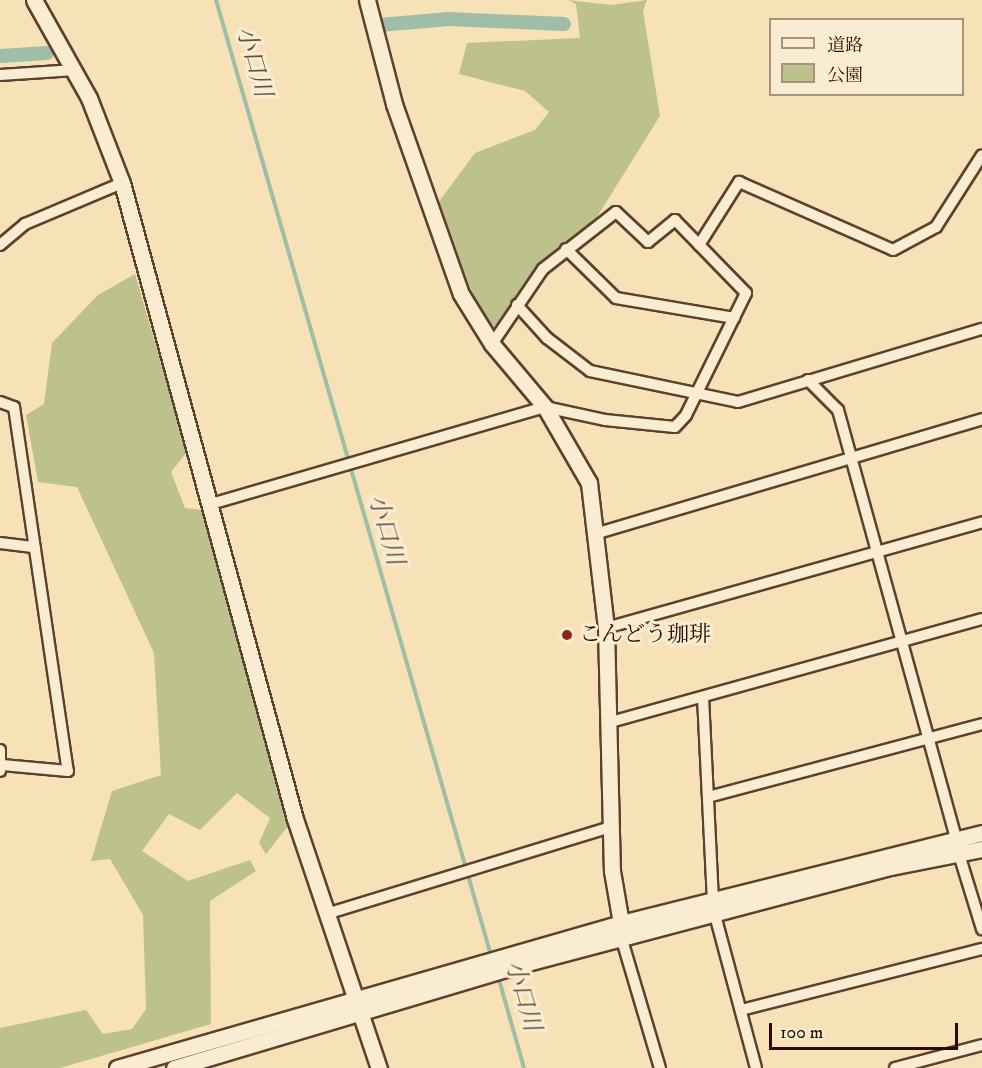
<!DOCTYPE html>
<html>
<head>
<meta charset="utf-8">
<style>
	body { margin:0 }
	#map { position:relative; width:982px; height:1068px; overflow:hidden; background:#f7e1b6; font-family:"IM FELL DW Pica","Noto Serif JP",serif }
	div>[style] { position:absolute }
	.green>* { inset:0; background:#bdc28d }
	.stream>* { height:4px; margin:-2px; padding:0 2px; transform-origin:2px; border-radius:2px; background:#9ebea8 }
	.canal>* { height:14px; margin:-7px; padding:0 7px; transform-origin:7px; border-radius:7px; background:#9ebea8 }
	.roads { filter:drop-shadow(2px 0 #5d402e) drop-shadow(-2px 0 #5d402e) drop-shadow(0 2px #5d402e) drop-shadow(0 -2px #5d402e) }
	.street>* { height:10px; margin:-5px; padding:0 5px; transform-origin:5px; border-radius:5px; background:#faecd0 }
	.secondary>* { height:15px; margin:-7.5px; padding:0 7.5px; transform-origin:7.5px; border-radius:7.5px; background:#faecd0 }
	.dots>* { width:16px; height:16px; translate:-50% -50%; box-sizing:border-box; border:3px solid #faecd0; border-radius:50% }
	span { translate:-50% -50%; white-space:nowrap; text-align:center; line-height:1.15; -webkit-text-stroke:6px #faecd0; paint-order:stroke }
	.poi-label { font-size:22px; color:#2a0b01 }
	.left { translate:0 -50%; text-align:left }
	.water-label { font-size:24px; color:#585344; font-style:italic }
	.legend { position:absolute; left:769px; top:18px; width:195px; height:78px; box-sizing:border-box; background:#faecd0; border:2px solid #a7927d; margin:0; padding:8px 10px; list-style:none; font-size:18px; color:#2a0b01 }
	.legend li { display:flex; align-items:center; gap:12px; height:30px }
	.legend b { width:30px; border:2px solid #a7927d }
	.scale { position:absolute; left:769px; top:1023px; width:189px; height:27px; box-sizing:border-box; border:3px solid #2a0b01; border-top:0; padding-left:8px; font-size:18px; line-height:21px; white-space:nowrap; color:#2a0b01; -webkit-text-stroke:4px #faecd0; paint-order:stroke }
</style>
</head>
<body>
<div id="map">
	<div class="green">
		<i style="clip-path:polygon(568px 0,611px 5px,647px 0,643px 11px,660px 116px,597px 217px,542px 262px,497px 325px,489px 326px,458px 263px,438px 203px,475px 153px,535px 130px,549px 112px,525px 91px,459px 74px,467px 43px,580px 38px,576px 4px)"></i>
		<i style="clip-path:polygon(135px 274px,187px 452px,171px 472px,185px 508px,202px 510px,288px 826px,266px 854px,259px 843px,270px 818px,237px 793px,200px 830px,169px 814px,142px 851px,188px 881px,250px 860px,256px 871px,210px 901px,211px 1024px,60px 1068px,0 1068px,0 1028px,86px 1010px,103px 1034px,132px 1029px,146px 1009px,143px 915px,110px 859px,91px 861px,112px 791px,161px 775px,154px 653px,77px 487px,38px 482px,26px 415px,44px 404px,52px 343px,98px 295px)"></i>
	</div>
	<div class="stream">
		<i style="left:216px;top:0;width:994px;rotate:73.94deg"></i>
		<i style="left:498px;top:976px;width:96px;rotate:74.2deg"></i>
	</div>
	<div class="canal">
		<i style="left:379px;top:25px;width:70px;rotate:-4.9deg"></i>
		<i style="left:449px;top:19px;width:115px;rotate:2.5deg"></i>
		<i style="left:0;top:56px;width:47px;rotate:-3.7deg"></i>
	</div>
	<div class="roads">
		<div class="street">
			<i style="left:0;top:75px;width:75px;rotate:-3.8deg"></i>
			<i style="left:0;top:245px;width:33px;rotate:-40deg"></i>
			<i style="left:25px;top:224px;width:105px;rotate:-22.9deg"></i>
			<i style="left:699px;top:245px;width:75px;rotate:-57.6deg"></i>
			<i style="left:739px;top:182px;width:168px;rotate:23.8deg"></i>
			<i style="left:893px;top:250px;width:49px;rotate:-28.1deg"></i>
			<i style="left:936px;top:227px;width:85px;rotate:-57.4deg"></i>
			<i style="left:566px;top:249px;width:70px;rotate:44.4deg"></i>
			<i style="left:616px;top:298px;width:120px;rotate:9.6deg"></i>
			<i style="left:517px;top:305px;width:45px;rotate:47.7deg"></i>
			<i style="left:547px;top:338px;width:54px;rotate:37.5deg"></i>
			<i style="left:590px;top:371px;width:151px;rotate:11.8deg"></i>
			<i style="left:738px;top:402px;width:255px;rotate:-16.7deg"></i>
			<i style="left:808px;top:380px;width:42px;rotate:45deg"></i>
			<i style="left:838px;top:410px;width:442px;rotate:74.6deg"></i>
			<i style="left:0;top:402px;width:15px;rotate:20deg"></i>
			<i style="left:14px;top:407px;width:368px;rotate:81.6deg"></i>
			<i style="left:68px;top:771px;width:66px;rotate:-174.8deg"></i>
			<i style="left:211px;top:504px;width:348px;rotate:-16.2deg"></i>
			<i style="left:545px;top:407px;width:61px;rotate:12.2deg"></i>
			<i style="left:605px;top:420px;width:70px;rotate:5.7deg"></i>
			<i style="left:675px;top:427px;width:16px;rotate:-47deg"></i>
			<i style="left:686px;top:415px;width:136px;rotate:-63.8deg"></i>
			<i style="left:746px;top:293px;width:102px;rotate:-134.2deg"></i>
			<i style="left:675px;top:220px;width:35px;rotate:141deg"></i>
			<i style="left:648px;top:242px;width:44px;rotate:-136.8deg"></i>
			<i style="left:616px;top:212px;width:93px;rotate:142deg"></i>
			<i style="left:543px;top:269px;width:91px;rotate:124.2deg"></i>
			<i style="left:598px;top:533px;width:401px;rotate:-16.5deg"></i>
			<i style="left:0;top:543px;width:35px;rotate:7deg"></i>
			<i style="left:606px;top:628px;width:391px;rotate:-15.7deg"></i>
			<i style="left:703px;top:697px;width:203px;rotate:87.2deg"></i>
			<i style="left:607px;top:723px;width:389px;rotate:-15.5deg"></i>
			<i style="left:0;top:750px;width:21px;rotate:90deg"></i>
			<i style="left:708px;top:797px;width:284px;rotate:-14.9deg"></i>
			<i style="left:958px;top:851px;width:82px;rotate:72.9deg"></i>
			<i style="left:326px;top:914px;width:297px;rotate:-17deg"></i>
			<i style="left:715px;top:915px;width:158px;rotate:75deg"></i>
			<i style="left:622px;top:940px;width:134px;rotate:73.5deg"></i>
			<i style="left:741px;top:1010px;width:249px;rotate:-14.2deg"></i>
			<i style="left:895px;top:1068px;width:90px;rotate:-14.8deg"></i>
		</div>
		<div class="secondary">
			<i style="left:34px;top:0;width:112px;rotate:60.7deg"></i>
			<i style="left:89px;top:98px;width:91px;rotate:68.8deg"></i>
			<i style="left:122px;top:183px;width:659px;rotate:74.78deg"></i>
			<i style="left:295px;top:819px;width:263px;rotate:71.4deg"></i>
			<i style="left:367px;top:0;width:107px;rotate:75.4deg"></i>
			<i style="left:394px;top:104px;width:201px;rotate:70.6deg"></i>
			<i style="left:461px;top:294px;width:59px;rotate:58.2deg"></i>
			<i style="left:492px;top:344px;width:82px;rotate:49.9deg"></i>
			<i style="left:545px;top:407px;width:88px;rotate:59.9deg"></i>
			<i style="left:589px;top:483px;width:146px;rotate:83.3deg"></i>
			<i style="left:606px;top:628px;width:243px;rotate:88.6deg"></i>
			<i style="left:612px;top:871px;width:53px;rotate:80.2deg"></i>
			<i style="left:117px;top:1068px;width:524px;rotate:-16.05deg"></i>
			<i style="left:621px;top:923px;width:372px;rotate:-14deg"></i>
			<i style="left:174px;top:1068px;width:353px;rotate:-16.6deg"></i>
			<i style="left:512px;top:967px;width:392px;rotate:-14.8deg"></i>
			<i style="left:891px;top:867px;width:93px;rotate:-11.2deg"></i>
		</div>
	</div>
	<div class="dots">
		<i style="left:567px;top:635px;background:#8f2418"></i>
	</div>
	<div class="poi-label">
		<span class="left" style="left:579px;top:635px">こんどう珈琲</span>
	</div>
	<div class="water-label">
		<span style="left:253px;top:62px;rotate:74deg">小口川</span>
		<span style="left:385px;top:530px;rotate:74deg">小口川</span>
		<span style="left:522px;top:996px;rotate:74deg">小口川</span>
	</div>
	<ul class="legend">
	<li><b style="height:8px;background:#faecd0"></b>道路</li>
	<li><b style="height:16px;background:#bdc28d"></b>公園</li>
	</ul>
	<div class="scale">100 m</div>
</div>
</body>
</html>
